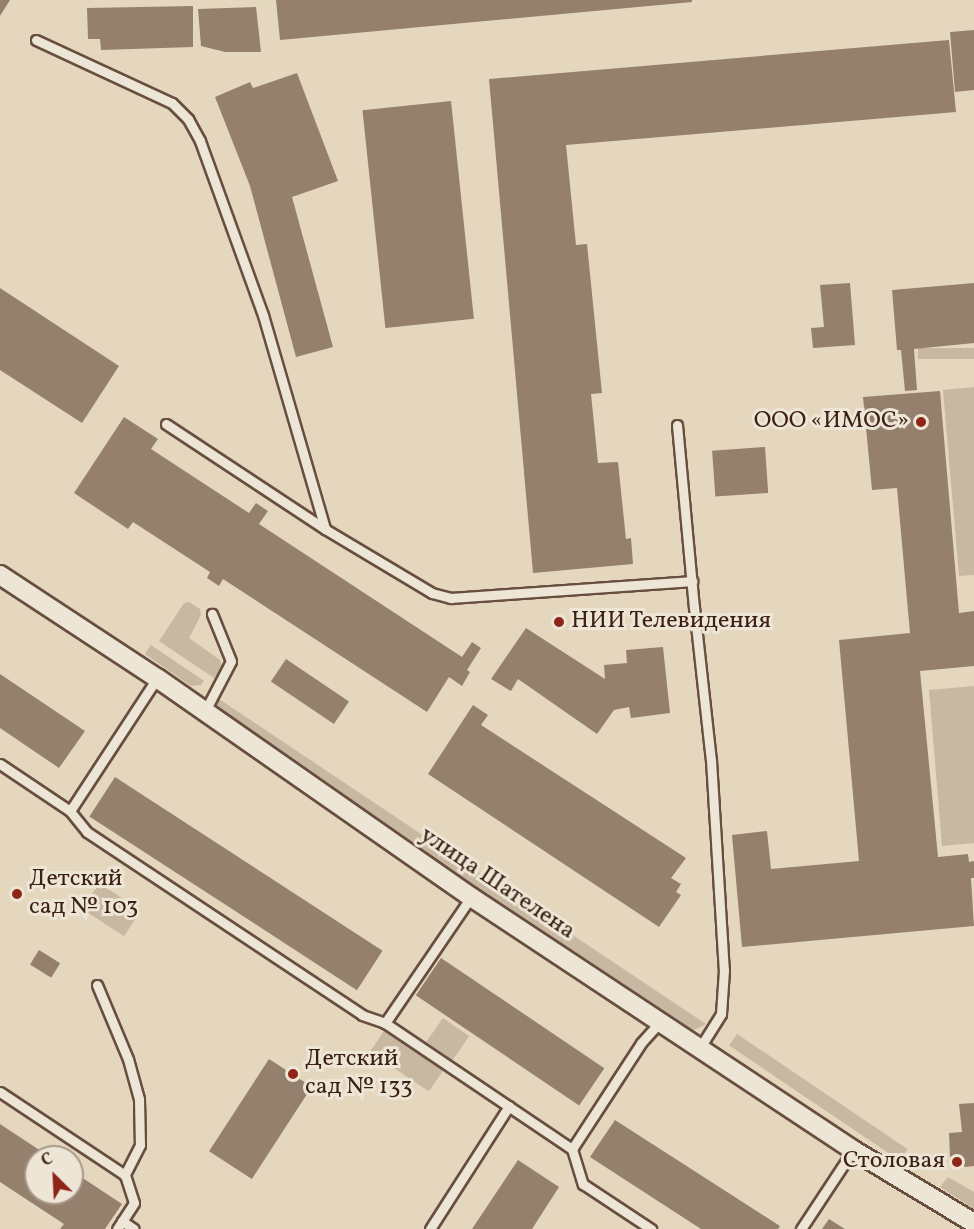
<!DOCTYPE html>
<html>
<head>
<meta charset="utf-8">
<style>
	body { margin:0 }
	#map { position:relative; width:974px; height:1229px; overflow:hidden; background:#e4d7be; font-family:Vollkorn,serif }
	div>[style] { position:absolute }
	.green>* { inset:0; background:#c8b8a1; transform-origin:0 0 }
	.building>* { inset:0; background:#94806d; transform-origin:0 0 }
	.roads { filter:drop-shadow(2px 0 #684e3f) drop-shadow(-2px 0 #684e3f) drop-shadow(0 2px #684e3f) drop-shadow(0 -2px #684e3f) }
	.lane>* { height:9px; margin:-4.5px; padding:0 4.5px; transform-origin:4.5px; border-radius:4.5px; background:#ede5d5 }
	.street>* { height:18px; margin:-9px; padding:0 9px; transform-origin:9px; border-radius:9px; background:#ede5d5 }
	.dots>* { width:16px; height:16px; translate:-50% -50%; box-sizing:border-box; border:3px solid #ede5d5; border-radius:50% }
	span { translate:-50% -50%; white-space:nowrap; text-align:center; line-height:1.15; -webkit-text-stroke:6px #ede5d5; paint-order:stroke }
	.poi-label { font-size:24px; color:#3e2115 }
	.right { translate:-100% -50%; text-align:right }
	.left { translate:0 -50%; text-align:left }
	.street-label { font-size:24px; color:#3e2115 }
	.north { position:absolute; left:24px; top:1145px; width:60px; height:60px; box-sizing:border-box; background:#ede5d5; border:2px solid #a79788; border-radius:50%; rotate:336deg; font-size:16px; font-weight:700; line-height:24px; text-align:center; color:#3e2115 }
	.north::after { content:''; display:block; margin:auto; width:21px; height:27px; background:#8f2418; clip-path:polygon(50% 0,100% 100%,50% 72%,0 100%) }
</style>
</head>
<body>
<div id="map">
	<div class="green">
		<i style="left:974px;top:348px;width:11px;height:56px;rotate:90deg"></i>
		<i style="clip-path:polygon(974px 387px,974px 575px,959px 576px,943px 390px)"></i>
		<i style="clip-path:polygon(189px 602px,200px 609px,201px 615px,189px 638px,220px 660px,222px 666px,214px 678px,159px 641px,184px 603px)"></i>
		<i style="clip-path:polygon(151px 645px,204px 681px,201px 685px,191px 686px,145px 654px)"></i>
		<i style="clip-path:polygon(974px 686px,974px 843px,942px 846px,929px 690px)"></i>
		<i style="clip-path:polygon(219px 699px,706px 1024px,694px 1030px,685px 1028px,222px 716px,216px 707px)"></i>
		<i style="left:99px;top:883px;width:50px;height:31px;rotate:33deg"></i>
		<i style="left:443px;top:1018px;width:32px;height:29px;rotate:35deg"></i>
		<i style="left:384px;top:1031px;width:71px;height:25px;rotate:34deg"></i>
		<i style="left:737px;top:1034px;width:206px;height:14px;rotate:34deg"></i>
		<i style="clip-path:polygon(948px 1177px,974px 1192px,974px 1209px,940px 1187px)"></i>
	</div>
	<div class="building">
		<i style="clip-path:polygon(0 0,10px 0,0 16px)"></i>
		<i style="clip-path:polygon(276px 0,692px 0,692px 2px,280px 40px)"></i>
		<i style="clip-path:polygon(193px 6px,193px 47px,101px 50px,100px 39px,88px 39px,87px 8px)"></i>
		<i style="clip-path:polygon(256px 7px,261px 52px,225px 52px,201px 46px,198px 9px)"></i>
		<i style="clip-path:polygon(974px 30px,974px 90px,955px 92px,950px 32px)"></i>
		<i style="clip-path:polygon(949px 40px,956px 112px,566px 145px,576px 245px,587px 244px,602px 393px,591px 394px,598px 463px,618px 462px,626px 539px,631px 538px,633px 564px,533px 573px,489px 79px)"></i>
		<i style="clip-path:polygon(297px 73px,338px 181px,292px 197px,333px 347px,296px 357px,250px 186px,215px 97px,250px 82px,253px 88px)"></i>
		<i style="left:451px;top:101px;width:219px;height:89px;rotate:84deg"></i>
		<i style="clip-path:polygon(850px 283px,855px 345px,813px 348px,811px 328px,824px 327px,820px 285px)"></i>
		<i style="clip-path:polygon(974px 283px,974px 343px,914px 349px,917px 390px,905px 391px,901px 350px,897px 350px,892px 290px)"></i>
		<i style="clip-path:polygon(0 288px,119px 366px,82px 423px,0 370px)"></i>
		<i style="clip-path:polygon(940px 391px,959px 613px,974px 611px,974px 666px,920px 671px,938px 857px,968px 854px,969px 862px,974px 861px,974px 878px,971px 878px,974px 926px,742px 947px,732px 835px,767px 831px,771px 869px,859px 861px,839px 640px,910px 633px,897px 488px,872px 490px,863px 397px)"></i>
		<i style="clip-path:polygon(124px 417px,158px 439px,151px 449px,249px 513px,256px 503px,268px 511px,259px 524px,462px 657px,472px 642px,481px 648px,467px 670px,470px 672px,462px 686px,449px 677px,427px 712px,223px 579px,219px 586px,207px 578px,210px 572px,133px 522px,128px 529px,74px 493px)"></i>
		<i style="left:765px;top:447px;width:46px;height:53px;rotate:86deg"></i>
		<i style="clip-path:polygon(526px 628px,605px 679px,604px 665px,627px 663px,626px 650px,663px 647px,670px 713px,631px 718px,629px 707px,614px 710px,597px 734px,518px 679px,511px 691px,491px 679px)"></i>
		<i style="left:286px;top:659px;width:76px;height:27px;rotate:34deg"></i>
		<i style="clip-path:polygon(0 674px,85px 731px,59px 768px,0 728px)"></i>
		<i style="clip-path:polygon(473px 705px,488px 715px,481px 725px,686px 858px,671px 878px,681px 884px,676px 892px,681px 895px,659px 927px,428px 774px)"></i>
		<i style="left:115px;top:777px;width:319px;height:47px;rotate:33deg"></i>
		<i style="left:39px;top:950px;width:25px;height:17px;rotate:32deg"></i>
		<i style="left:441px;top:958px;width:197px;height:45px;rotate:34deg"></i>
		<i style="left:269px;top:1059px;width:51px;height:110px;rotate:33deg"></i>
		<i style="clip-path:polygon(974px 1103px,974px 1166px,965px 1167px,950px 1157px,949px 1133px,962px 1132px,959px 1104px)"></i>
		<i style="clip-path:polygon(615px 1120px,780px 1226px,778px 1229px,701px 1229px,590px 1157px)"></i>
		<i style="clip-path:polygon(0 1124px,50px 1157px,36px 1157px,36px 1193px,72px 1193px,72px 1171px,122px 1204px,105px 1229px,60px 1229px,64px 1224px,0 1182px)"></i>
		<i style="clip-path:polygon(518px 1160px,559px 1187px,532px 1229px,472px 1229px)"></i>
		<i style="clip-path:polygon(829px 1219px,845px 1229px,822px 1229px)"></i>
	</div>
	<div class="roads">
		<div class="lane">
			<i style="left:36px;top:40px;width:150px;rotate:24.9deg"></i>
			<i style="left:172px;top:103px;width:23px;rotate:45deg"></i>
			<i style="left:188px;top:119px;width:25px;rotate:61deg"></i>
			<i style="left:200px;top:141px;width:185px;rotate:70.1deg"></i>
			<i style="left:263px;top:315px;width:223px;rotate:73.8deg"></i>
			<i style="left:166px;top:424px;width:191px;rotate:33.4deg"></i>
			<i style="left:325px;top:529px;width:125px;rotate:30.9deg"></i>
			<i style="left:432px;top:593px;width:20px;rotate:15deg"></i>
			<i style="left:451px;top:598px;width:242px;rotate:-4deg"></i>
			<i style="left:677px;top:425px;width:183px;rotate:84.7deg"></i>
			<i style="left:694px;top:607px;width:154px;rotate:83.7deg"></i>
			<i style="left:711px;top:760px;width:210px;rotate:86.5deg"></i>
			<i style="left:724px;top:970px;width:44px;rotate:93.9deg"></i>
			<i style="left:721px;top:1014px;width:40px;rotate:122deg"></i>
			<i style="left:205px;top:711px;width:56px;rotate:-62.5deg"></i>
			<i style="left:231px;top:661px;width:51px;rotate:-112deg"></i>
			<i style="left:0;top:764px;width:84px;rotate:33.9deg"></i>
			<i style="left:70px;top:811px;width:159px;rotate:-56.8deg"></i>
			<i style="left:70px;top:811px;width:27px;rotate:51deg"></i>
			<i style="left:87px;top:832px;width:330px;rotate:33.6deg"></i>
			<i style="left:362px;top:1015px;width:24px;rotate:19deg"></i>
			<i style="left:471px;top:897px;width:153px;rotate:124.3deg"></i>
			<i style="left:385px;top:1023px;width:225px;rotate:34deg"></i>
			<i style="left:572px;top:1149px;width:37px;rotate:73deg"></i>
			<i style="left:583px;top:1184px;width:82px;rotate:33.5deg"></i>
			<i style="left:97px;top:985px;width:80px;rotate:67.3deg"></i>
			<i style="left:128px;top:1059px;width:41px;rotate:74.6deg"></i>
			<i style="left:139px;top:1099px;width:46px;rotate:88.8deg"></i>
			<i style="left:140px;top:1145px;width:34px;rotate:117deg"></i>
			<i style="left:0;top:1092px;width:150px;rotate:33.6deg"></i>
			<i style="left:125px;top:1175px;width:29px;rotate:72deg"></i>
			<i style="left:134px;top:1203px;width:31px;rotate:123deg"></i>
			<i style="left:572px;top:1149px;width:126px;rotate:-56.9deg"></i>
			<i style="left:641px;top:1043px;width:30px;rotate:-48deg"></i>
			<i style="left:122px;top:1221px;width:14px;rotate:34deg"></i>
			<i style="left:430px;top:1229px;width:146px;rotate:-57.3deg"></i>
			<i style="left:801px;top:1229px;width:95px;rotate:-56.6deg"></i>
		</div>
		<div class="street">
			<i style="left:0;top:575px;width:188px;rotate:33.3deg"></i>
			<i style="left:157px;top:678px;width:383px;rotate:34.9deg"></i>
			<i style="left:471px;top:897px;width:458px;rotate:33.5deg"></i>
			<i style="left:853px;top:1150px;width:141px;rotate:31.1deg"></i>
		</div>
	</div>
	<div class="dots">
		<i style="left:921px;top:422px;background:#8f2418"></i>
		<i style="left:559px;top:622px;background:#8f2418"></i>
		<i style="left:17px;top:894px;background:#8f2418"></i>
		<i style="left:293px;top:1074px;background:#8f2418"></i>
		<i style="left:957px;top:1162px;background:#8f2418"></i>
	</div>
	<div class="poi-label">
		<span class="right" style="left:909px;top:422px">ООО «ИМОС»</span>
		<span class="left" style="left:571px;top:622px">НИИ Телевидения</span>
		<span class="left" style="left:29px;top:894px">Детский<br>сад № 103</span>
		<span class="left" style="left:305px;top:1074px">Детский<br>сад № 133</span>
		<span class="right" style="left:945px;top:1162px">Столовая</span>
	</div>
	<div class="street-label">
		<span style="left:497px;top:884px;rotate:34deg">улица Шателена</span>
	</div>
	<div class="north">С</div>
</div>
</body>
</html>
